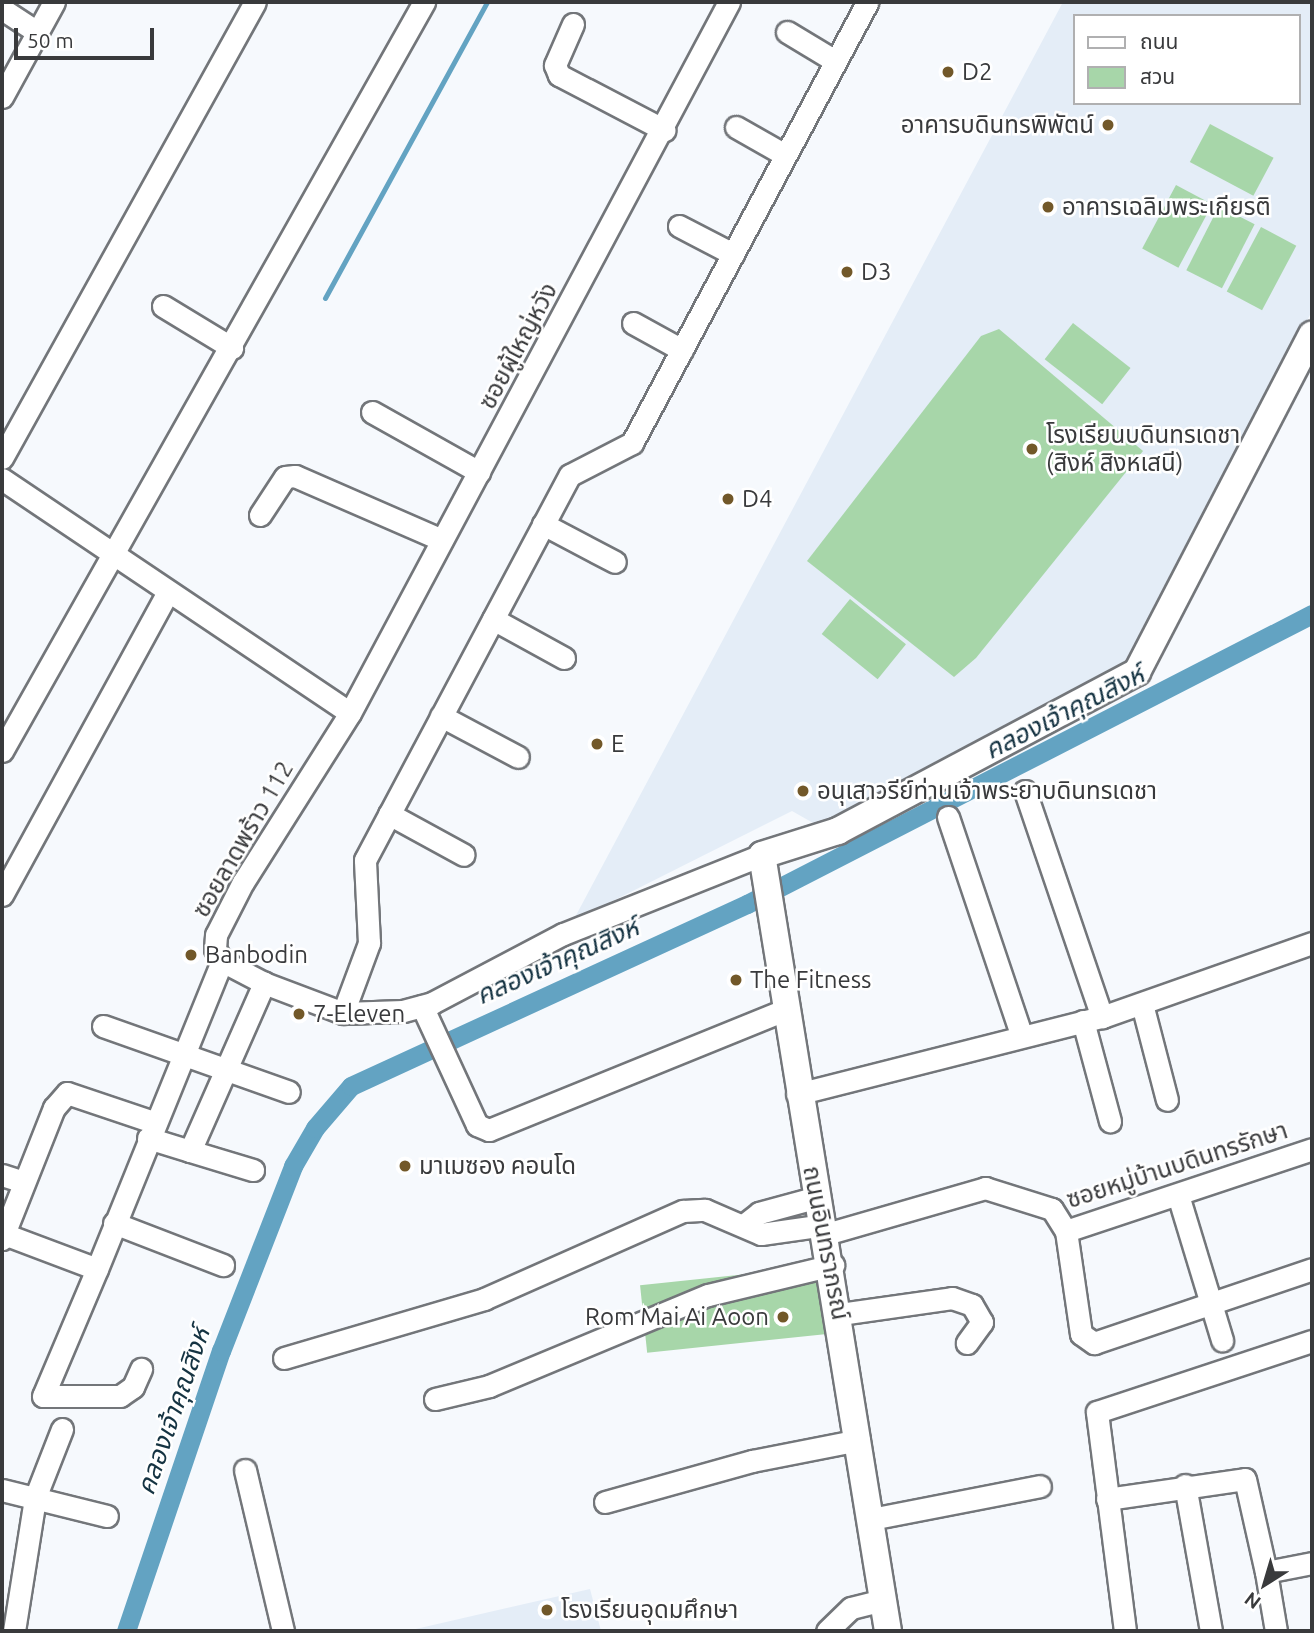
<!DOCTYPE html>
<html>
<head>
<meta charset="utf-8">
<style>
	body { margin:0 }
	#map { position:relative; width:1314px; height:1633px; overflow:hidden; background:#f6f9fd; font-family:Ubuntu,"Noto Sans Thai",sans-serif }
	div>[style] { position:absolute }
	.built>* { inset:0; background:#e4edf7 }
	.green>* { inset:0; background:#a7d6a9; transform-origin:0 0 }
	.stream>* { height:5px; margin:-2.5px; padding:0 2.5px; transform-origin:2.5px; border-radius:2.5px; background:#63a3c2 }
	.canal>* { height:19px; margin:-9.5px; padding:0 9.5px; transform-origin:9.5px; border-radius:9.5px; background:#63a3c2 }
	.roads { filter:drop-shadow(2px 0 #73767a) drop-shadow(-2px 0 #73767a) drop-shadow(0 2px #73767a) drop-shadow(0 -2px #73767a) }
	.minor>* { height:21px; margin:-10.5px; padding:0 10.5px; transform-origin:10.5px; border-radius:10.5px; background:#fff }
	.tertiary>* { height:26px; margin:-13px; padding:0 13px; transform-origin:13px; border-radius:13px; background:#fff }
	.dots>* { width:19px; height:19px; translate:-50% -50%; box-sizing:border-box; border:4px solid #fff; border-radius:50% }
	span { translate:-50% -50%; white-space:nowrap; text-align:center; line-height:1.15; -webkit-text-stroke:5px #fff; paint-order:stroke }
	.poi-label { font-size:24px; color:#393a3c }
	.left { translate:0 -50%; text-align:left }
	.right { translate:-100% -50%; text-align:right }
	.street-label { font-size:24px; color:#393a3c }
	.water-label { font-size:26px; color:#153342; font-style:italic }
	.frame { position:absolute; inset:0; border:4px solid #393a3c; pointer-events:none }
	.legend { position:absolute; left:1073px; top:14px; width:228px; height:91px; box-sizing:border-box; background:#fff; border:2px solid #b0b0b1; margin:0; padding:9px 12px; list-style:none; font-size:21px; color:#393a3c }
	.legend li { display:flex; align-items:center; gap:14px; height:35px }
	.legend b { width:35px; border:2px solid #b0b0b1 }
	.north { position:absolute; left:1230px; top:1549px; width:70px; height:70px; -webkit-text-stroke:5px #fff; paint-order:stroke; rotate:217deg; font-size:19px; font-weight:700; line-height:28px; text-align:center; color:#393a3c }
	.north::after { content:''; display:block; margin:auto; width:24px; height:32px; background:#393a3c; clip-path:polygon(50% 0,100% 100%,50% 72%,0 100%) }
	.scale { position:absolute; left:14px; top:28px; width:140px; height:32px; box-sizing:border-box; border:4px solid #393a3c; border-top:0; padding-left:9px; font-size:21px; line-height:24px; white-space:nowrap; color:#393a3c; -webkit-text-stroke:5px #fff; paint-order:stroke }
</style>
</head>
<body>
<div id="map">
	<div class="built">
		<i style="clip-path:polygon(evenodd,1063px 2px,1312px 2px,1312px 311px,1132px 660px,822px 828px,792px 811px,573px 921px,1063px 2px,1074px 16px,1298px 16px,1298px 103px,1074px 103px,1074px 16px)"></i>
		<i style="clip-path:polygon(590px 1589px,601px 1631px,407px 1631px)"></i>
	</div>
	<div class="green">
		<i style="left:1210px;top:124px;width:72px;height:43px;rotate:28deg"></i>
		<i style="left:1176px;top:185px;width:41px;height:72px;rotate:28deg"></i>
		<i style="left:1219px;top:206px;width:40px;height:72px;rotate:27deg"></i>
		<i style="left:1261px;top:227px;width:40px;height:73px;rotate:28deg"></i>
		<i style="left:1073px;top:323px;width:73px;height:46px;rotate:38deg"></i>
		<i style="clip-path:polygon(999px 329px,1143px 451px,976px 658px,954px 677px,807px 561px,981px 336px)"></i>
		<i style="left:850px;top:599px;width:72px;height:45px;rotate:39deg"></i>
		<i style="left:832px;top:1265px;width:68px;height:193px;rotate:84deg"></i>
	</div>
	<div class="stream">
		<i style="left:325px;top:298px;width:337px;rotate:-61.3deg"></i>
	</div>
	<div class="canal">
		<i style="left:126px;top:1631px;width:296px;rotate:-71.3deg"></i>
		<i style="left:221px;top:1351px;width:199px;rotate:-68.7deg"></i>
		<i style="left:293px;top:1166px;width:44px;rotate:-59.9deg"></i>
		<i style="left:315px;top:1128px;width:55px;rotate:-49.4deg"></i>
		<i style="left:351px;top:1086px;width:436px;rotate:-24.7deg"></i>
		<i style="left:747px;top:904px;width:635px;rotate:-27.17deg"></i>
	</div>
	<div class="roads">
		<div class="minor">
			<i style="left:729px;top:2px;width:806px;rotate:118.06deg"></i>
			<i style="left:350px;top:713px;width:200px;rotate:122.3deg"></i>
			<i style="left:243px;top:882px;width:59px;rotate:117deg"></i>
			<i style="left:216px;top:935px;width:14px;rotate:94deg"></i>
			<i style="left:215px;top:949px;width:14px;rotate:60deg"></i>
			<i style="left:222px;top:961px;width:47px;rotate:27.6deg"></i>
			<i style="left:264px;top:983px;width:85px;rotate:20.8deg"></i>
			<i style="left:343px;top:1013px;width:60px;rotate:-1.9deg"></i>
			<i style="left:403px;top:1011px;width:30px;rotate:-15deg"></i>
			<i style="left:432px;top:1003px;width:148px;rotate:-27.8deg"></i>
			<i style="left:563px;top:934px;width:214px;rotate:-21.7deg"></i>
			<i style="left:2px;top:9px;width:42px;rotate:33.3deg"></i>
			<i style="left:573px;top:24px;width:45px;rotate:113.7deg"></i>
			<i style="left:555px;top:65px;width:11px;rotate:68deg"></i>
			<i style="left:559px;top:75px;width:119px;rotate:27.6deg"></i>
			<i style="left:787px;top:32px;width:56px;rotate:31.1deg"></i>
			<i style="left:2px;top:97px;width:108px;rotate:-61.3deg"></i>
			<i style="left:736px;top:127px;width:56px;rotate:29.7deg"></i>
			<i style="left:679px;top:226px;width:61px;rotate:27.4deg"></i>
			<i style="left:163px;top:306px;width:81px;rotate:31.3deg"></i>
			<i style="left:633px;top:323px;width:56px;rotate:28.9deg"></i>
			<i style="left:372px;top:412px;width:123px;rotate:29.3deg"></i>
			<i style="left:2px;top:458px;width:521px;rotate:-60.98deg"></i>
			<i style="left:2px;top:479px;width:419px;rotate:33.9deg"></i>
			<i style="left:260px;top:515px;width:45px;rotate:-56.7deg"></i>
			<i style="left:285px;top:477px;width:10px;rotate:-6deg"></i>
			<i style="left:295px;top:476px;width:160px;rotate:23.5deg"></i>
			<i style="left:543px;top:524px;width:81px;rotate:27.8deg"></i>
			<i style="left:493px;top:619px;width:81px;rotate:28.8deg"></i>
			<i style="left:441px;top:716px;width:87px;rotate:28deg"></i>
			<i style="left:2px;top:751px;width:860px;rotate:-60.6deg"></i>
			<i style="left:1025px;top:791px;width:239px;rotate:71.2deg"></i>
			<i style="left:389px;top:814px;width:85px;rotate:28.7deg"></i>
			<i style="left:948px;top:817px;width:229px;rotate:71.4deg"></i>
			<i style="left:2px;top:895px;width:344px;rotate:-61.3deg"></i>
			<i style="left:1142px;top:1004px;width:99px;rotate:75.4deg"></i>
			<i style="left:422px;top:1006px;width:131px;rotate:65.2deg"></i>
			<i style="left:477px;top:1125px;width:13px;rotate:23deg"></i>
			<i style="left:489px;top:1130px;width:319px;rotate:-22.1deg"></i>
			<i style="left:343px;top:1013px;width:75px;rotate:-69.6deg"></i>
			<i style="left:369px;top:943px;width:83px;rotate:-92.8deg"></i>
			<i style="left:365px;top:860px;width:436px;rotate:-62deg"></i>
			<i style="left:570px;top:475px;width:70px;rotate:-27.3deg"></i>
			<i style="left:632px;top:443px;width:500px;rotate:-61.9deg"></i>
			<i style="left:1083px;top:1021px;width:104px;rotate:74.9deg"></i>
			<i style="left:103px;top:1026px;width:197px;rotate:19.5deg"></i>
			<i style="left:797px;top:1094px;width:315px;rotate:-14.2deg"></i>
			<i style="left:1102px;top:1017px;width:223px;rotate:-19.4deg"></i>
			<i style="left:148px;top:1138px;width:44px;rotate:17.2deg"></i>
			<i style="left:190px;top:1151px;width:184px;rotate:-66.2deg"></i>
			<i style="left:190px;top:1151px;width:66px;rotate:16.8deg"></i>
			<i style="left:2px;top:1175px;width:22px;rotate:18deg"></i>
			<i style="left:1178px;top:1195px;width:152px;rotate:73.1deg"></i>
			<i style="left:114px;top:1223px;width:117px;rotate:21.1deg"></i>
			<i style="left:745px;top:1224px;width:18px;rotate:-38deg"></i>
			<i style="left:759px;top:1213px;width:61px;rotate:-15.2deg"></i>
			<i style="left:1066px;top:1231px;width:104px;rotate:81.7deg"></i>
			<i style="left:1081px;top:1334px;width:16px;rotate:35deg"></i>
			<i style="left:1094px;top:1343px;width:230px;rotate:-18.7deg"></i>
			<i style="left:4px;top:1234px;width:136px;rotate:-68.4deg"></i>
			<i style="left:54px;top:1108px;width:20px;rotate:-49deg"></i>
			<i style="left:67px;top:1093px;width:91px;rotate:18.6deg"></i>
			<i style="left:826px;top:1234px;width:166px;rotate:-16.1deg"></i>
			<i style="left:985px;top:1188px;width:70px;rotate:17.4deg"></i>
			<i style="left:1052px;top:1209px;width:26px;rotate:58deg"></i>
			<i style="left:1066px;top:1231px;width:259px;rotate:-18.4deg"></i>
			<i style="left:2px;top:1239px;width:5px;rotate:-68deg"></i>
			<i style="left:4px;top:1234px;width:99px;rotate:20.6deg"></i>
			<i style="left:97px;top:1269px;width:332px;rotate:-67.9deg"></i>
			<i style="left:97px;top:1269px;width:138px;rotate:113deg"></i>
			<i style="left:43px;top:1396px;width:77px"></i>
			<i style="left:120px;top:1396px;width:16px;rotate:-35deg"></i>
			<i style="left:133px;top:1387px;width:20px;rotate:-66deg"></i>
			<i style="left:840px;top:1314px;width:113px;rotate:-8.1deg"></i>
			<i style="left:952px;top:1298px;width:21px;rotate:19deg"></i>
			<i style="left:972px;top:1305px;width:20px;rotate:60deg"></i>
			<i style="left:982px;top:1322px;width:26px;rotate:126deg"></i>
			<i style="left:284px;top:1358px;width:209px;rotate:-16.4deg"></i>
			<i style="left:484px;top:1299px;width:218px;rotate:-23.9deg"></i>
			<i style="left:683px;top:1211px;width:22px;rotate:-3deg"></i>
			<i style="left:705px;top:1210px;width:61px;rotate:23.2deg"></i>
			<i style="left:761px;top:1234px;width:64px;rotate:-8.1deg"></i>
			<i style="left:435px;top:1399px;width:56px;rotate:-13.5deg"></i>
			<i style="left:489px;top:1386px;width:237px;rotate:-22.6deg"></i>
			<i style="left:708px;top:1295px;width:129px;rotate:-13.5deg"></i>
			<i style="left:245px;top:1470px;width:165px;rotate:76.7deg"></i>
			<i style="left:1185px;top:1485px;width:148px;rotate:79.9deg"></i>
			<i style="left:2px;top:1490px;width:108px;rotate:13.9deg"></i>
			<i style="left:1107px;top:1499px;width:139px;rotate:-8.2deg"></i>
			<i style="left:1245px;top:1479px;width:95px;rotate:77.3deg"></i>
			<i style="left:1266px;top:1572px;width:47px;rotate:-11.1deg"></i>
			<i style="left:605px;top:1502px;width:153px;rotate:-15.6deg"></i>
			<i style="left:752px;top:1461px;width:109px;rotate:-11.1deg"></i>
			<i style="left:871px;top:1519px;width:172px;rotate:-11deg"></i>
			<i style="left:1266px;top:1572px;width:60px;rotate:80.4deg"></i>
			<i style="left:14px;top:1631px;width:135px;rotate:-81deg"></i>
			<i style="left:35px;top:1498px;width:74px;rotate:-68.6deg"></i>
			<i style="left:827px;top:1631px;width:33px;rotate:-44deg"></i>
			<i style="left:851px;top:1608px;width:34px;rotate:-14deg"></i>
			<i style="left:1125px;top:1631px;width:221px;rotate:-97.3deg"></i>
			<i style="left:1097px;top:1412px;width:226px;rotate:-18.3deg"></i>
		</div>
		<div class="tertiary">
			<i style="left:888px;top:1631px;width:786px;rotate:-99.22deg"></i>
			<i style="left:762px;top:855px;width:80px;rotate:-17.5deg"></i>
			<i style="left:838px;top:831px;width:339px;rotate:-28deg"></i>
			<i style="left:1137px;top:672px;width:380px;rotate:-62.6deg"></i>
		</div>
	</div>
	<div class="dots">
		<i style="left:948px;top:72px;background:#725829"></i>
		<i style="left:1108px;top:125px;background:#725829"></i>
		<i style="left:1048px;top:207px;background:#725829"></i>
		<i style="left:847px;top:272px;background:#725829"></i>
		<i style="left:1032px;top:449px;background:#725829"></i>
		<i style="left:728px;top:499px;background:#725829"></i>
		<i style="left:597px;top:744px;background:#725829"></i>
		<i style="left:803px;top:791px;background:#725829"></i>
		<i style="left:191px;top:955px;background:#725829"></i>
		<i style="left:736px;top:980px;background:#725829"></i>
		<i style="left:299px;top:1014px;background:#725829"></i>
		<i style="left:405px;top:1166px;background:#725829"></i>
		<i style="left:783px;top:1317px;background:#725829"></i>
		<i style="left:547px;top:1610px;background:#725829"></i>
	</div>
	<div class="poi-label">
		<span class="left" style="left:962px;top:72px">D2</span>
		<span class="right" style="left:1094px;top:125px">อาคารบดินทรพิพัตน์</span>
		<span class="left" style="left:1062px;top:207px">อาคารเฉลิมพระเกียรติ</span>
		<span class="left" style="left:861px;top:272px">D3</span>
		<span class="left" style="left:1046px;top:449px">โรงเรียนบดินทรเดชา<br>(สิงห์ สิงหเสนี)</span>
		<span class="left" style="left:742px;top:499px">D4</span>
		<span class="left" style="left:611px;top:744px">E</span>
		<span class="left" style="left:817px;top:791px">อนุเสาวรีย์ท่านเจ้าพระยาบดินทรเดชา</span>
		<span class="left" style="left:205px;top:955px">Banbodin</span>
		<span class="left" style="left:750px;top:980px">The Fitness</span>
		<span class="left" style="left:313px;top:1014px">7-Eleven</span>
		<span class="left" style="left:419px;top:1166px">มาเมซอง คอนโด</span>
		<span class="right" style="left:769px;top:1317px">Rom Mai Ai Aoon</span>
		<span class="left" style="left:561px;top:1610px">โรงเรียนอุดมศึกษา</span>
	</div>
	<div class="street-label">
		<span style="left:518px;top:346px;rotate:-62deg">ซอยผู้ใหญ่หวัง</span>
		<span style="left:243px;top:839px;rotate:-60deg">ซอยลาดพร้าว 112</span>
		<span style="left:1177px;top:1165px;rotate:-18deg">ซอยหมู่บ้านบดินทรรักษา</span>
		<span style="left:826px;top:1243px;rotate:79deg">ถนนอินทราภรณ์</span>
	</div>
	<div class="water-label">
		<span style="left:1064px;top:712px;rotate:-27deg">คลองเจ้าคุณสิงห์</span>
		<span style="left:557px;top:961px;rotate:-24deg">คลองเจ้าคุณสิงห์</span>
		<span style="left:173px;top:1411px;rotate:-71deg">คลองเจ้าคุณสิงห์</span>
	</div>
	<div class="frame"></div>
	<ul class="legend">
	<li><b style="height:9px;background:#fff"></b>ถนน</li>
	<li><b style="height:19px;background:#a7d6a9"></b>สวน</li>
	</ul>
	<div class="north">N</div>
	<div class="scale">50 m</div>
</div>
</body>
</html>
